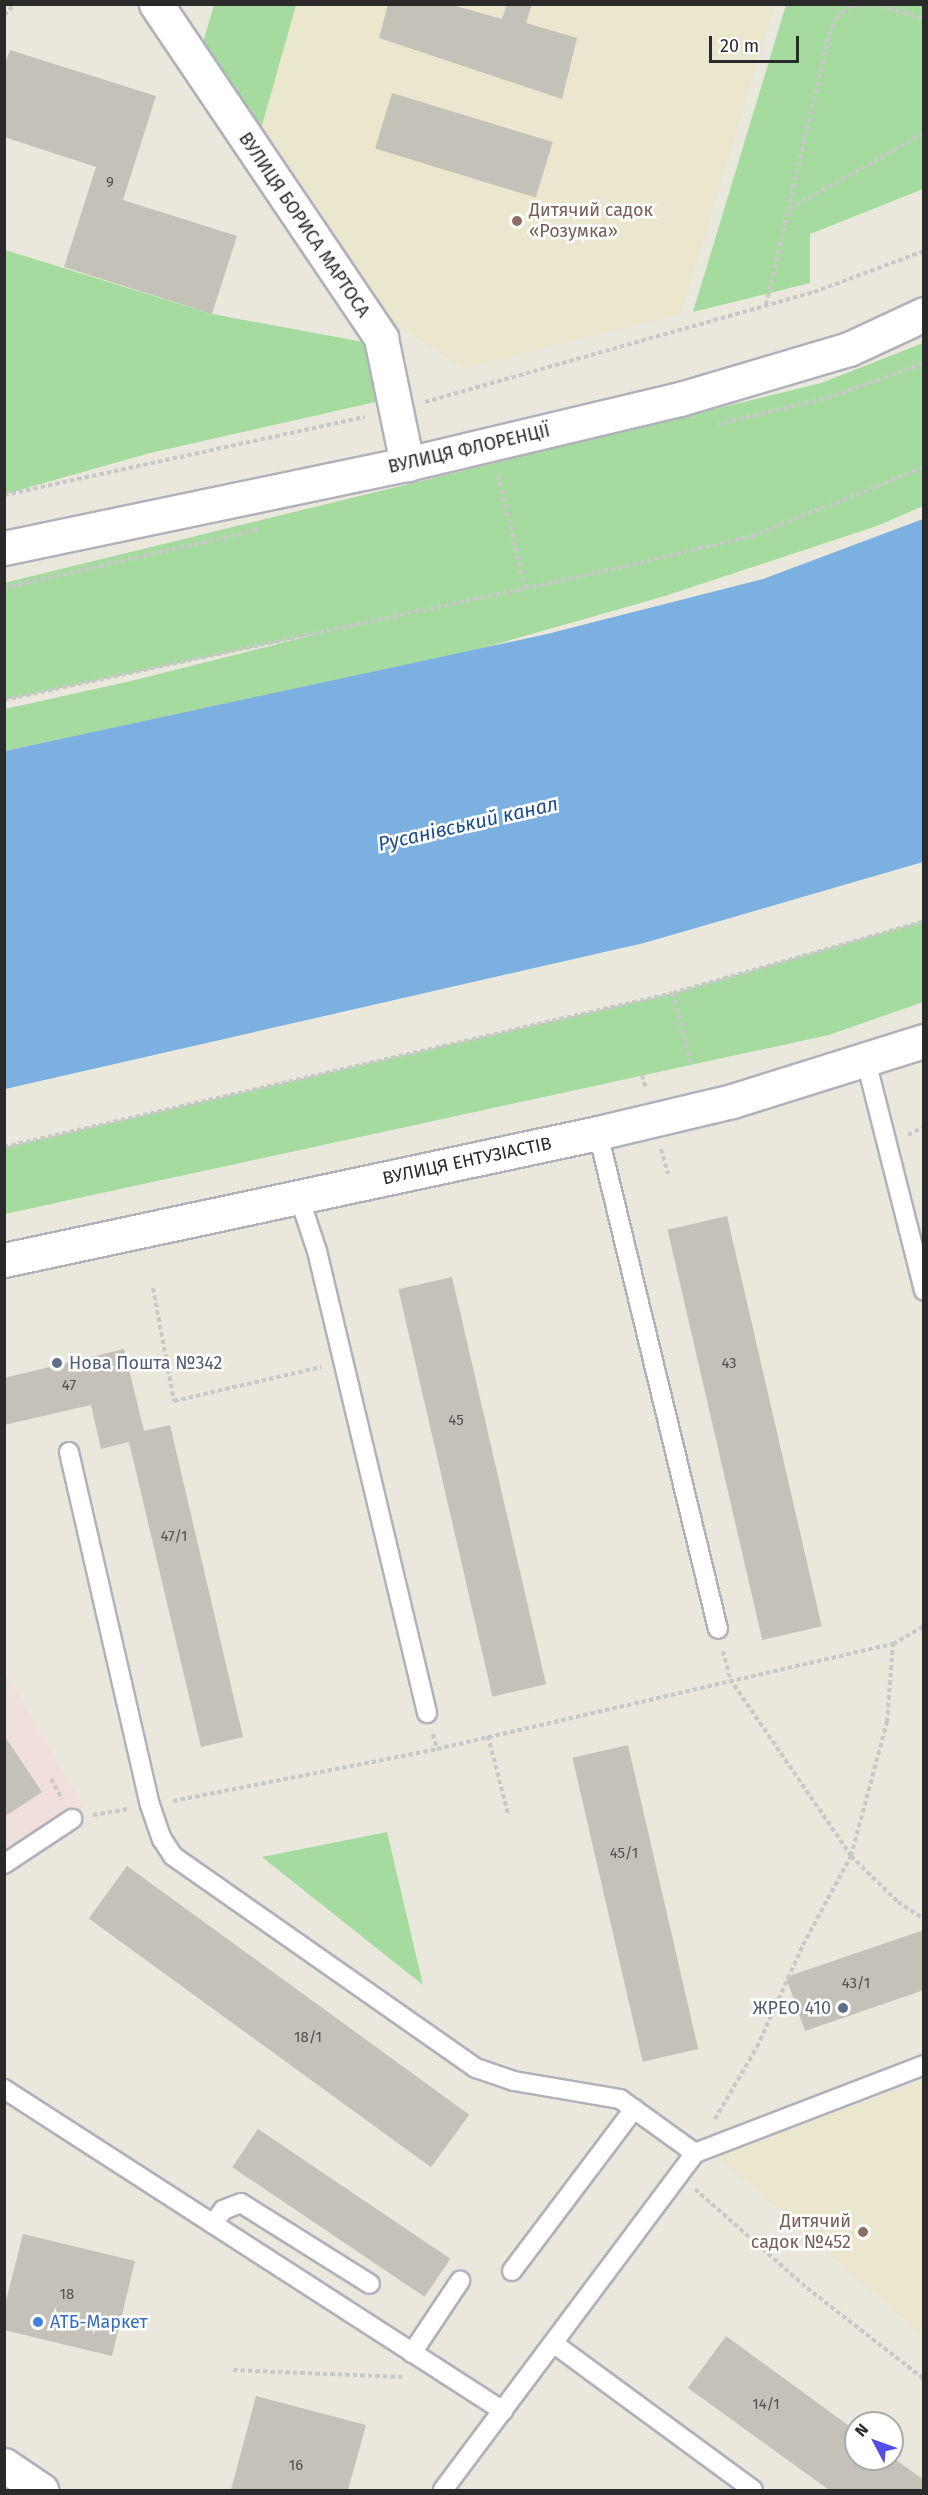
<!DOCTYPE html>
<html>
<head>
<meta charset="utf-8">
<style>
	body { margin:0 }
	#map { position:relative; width:928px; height:2495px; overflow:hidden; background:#eae7dd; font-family:"Fira Sans",sans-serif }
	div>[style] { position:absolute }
	.education>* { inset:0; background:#eae7ce }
	.medical>* { inset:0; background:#f0dfdb }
	.green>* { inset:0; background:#a6db9f }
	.water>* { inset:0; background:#7bb0e1 }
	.building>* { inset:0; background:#c3c1b8; transform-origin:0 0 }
	.path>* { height:4px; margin-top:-2px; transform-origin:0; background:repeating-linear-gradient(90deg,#c8c8c8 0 4.5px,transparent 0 7.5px) }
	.roads { filter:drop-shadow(2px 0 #b1b1bc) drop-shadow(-2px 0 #b1b1bc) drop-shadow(0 2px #b1b1bc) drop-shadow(0 -2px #b1b1bc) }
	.service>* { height:18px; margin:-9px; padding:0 9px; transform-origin:9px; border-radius:9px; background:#fff }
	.minor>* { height:33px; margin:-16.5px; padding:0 16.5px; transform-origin:16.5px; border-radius:16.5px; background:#fff }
	.tertiary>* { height:33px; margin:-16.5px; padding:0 16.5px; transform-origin:16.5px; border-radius:16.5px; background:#fff }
	.secondary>* { height:33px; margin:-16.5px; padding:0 16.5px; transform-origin:16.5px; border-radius:16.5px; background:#fff }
	.dots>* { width:16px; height:16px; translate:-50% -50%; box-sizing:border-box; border:3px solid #fff; border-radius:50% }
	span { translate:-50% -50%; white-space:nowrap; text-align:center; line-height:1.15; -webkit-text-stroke:5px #fff; paint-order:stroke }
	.number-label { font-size:15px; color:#50504e }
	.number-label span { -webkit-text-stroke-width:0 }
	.education-label { font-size:18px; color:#785e54 }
	.left { translate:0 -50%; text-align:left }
	.right { translate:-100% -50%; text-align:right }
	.street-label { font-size:18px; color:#2a2a2a }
	.service-label { font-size:18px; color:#4e5e75 }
	.shop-label { font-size:18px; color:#366cbe }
	.water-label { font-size:20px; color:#1b4d8c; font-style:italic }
	.frame { position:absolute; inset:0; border:6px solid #2a2a2a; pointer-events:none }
	.north { position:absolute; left:844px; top:2411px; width:60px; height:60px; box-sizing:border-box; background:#fff; border:2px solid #aaa; border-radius:50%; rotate:311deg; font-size:16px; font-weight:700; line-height:24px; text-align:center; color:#2a2a2a }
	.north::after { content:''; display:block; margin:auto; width:21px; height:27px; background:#534ee6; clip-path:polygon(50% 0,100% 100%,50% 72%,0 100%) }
	.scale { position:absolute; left:709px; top:36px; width:90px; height:27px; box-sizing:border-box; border:3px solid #2a2a2a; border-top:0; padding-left:8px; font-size:18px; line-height:21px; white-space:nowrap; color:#2a2a2a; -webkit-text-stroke:4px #fff; paint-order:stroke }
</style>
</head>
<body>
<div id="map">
	<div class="education">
		<i style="clip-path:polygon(296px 5px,775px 5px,681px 314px,463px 369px,393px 322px,261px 129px)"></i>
		<i style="clip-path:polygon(923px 2081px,924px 2081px,923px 2336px,716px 2155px)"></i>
	</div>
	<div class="medical">
		<i style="clip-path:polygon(4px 1670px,83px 1807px,5px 1860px,4px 1860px)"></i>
	</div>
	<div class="green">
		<i style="clip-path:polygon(214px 5px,296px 5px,261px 129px,201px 49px)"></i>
		<i style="clip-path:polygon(786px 5px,923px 5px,923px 189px,810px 234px,810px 283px,693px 312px)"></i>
		<i style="clip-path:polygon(5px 250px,212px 314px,369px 343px,384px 400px,150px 453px,5px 494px)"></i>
		<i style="clip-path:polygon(923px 343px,923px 506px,877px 526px,665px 596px,479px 649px,5px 751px,5px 709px,131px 681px,317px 634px,5px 700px,4px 583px,821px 383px)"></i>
		<i style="clip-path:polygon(923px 921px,923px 1002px,829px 1035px,5px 1214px,5px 1147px,673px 993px)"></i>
		<i style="clip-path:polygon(387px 1832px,423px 1985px,262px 1857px)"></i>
	</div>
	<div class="water">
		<i style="clip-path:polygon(923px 519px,923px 862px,644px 943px,5px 1089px,5px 751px,547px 634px,763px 579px)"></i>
	</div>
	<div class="building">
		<i style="clip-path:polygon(388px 4px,449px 4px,502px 19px,507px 4px,532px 4px,526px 23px,577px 38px,562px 99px,379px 38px)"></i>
		<i style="clip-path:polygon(10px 50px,156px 96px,123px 200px,237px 236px,212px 314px,64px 267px,96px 167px,4px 137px,4px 66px)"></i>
		<i style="left:392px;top:93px;width:168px;height:58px;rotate:17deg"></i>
		<i style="left:727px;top:1216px;width:421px;height:61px;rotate:77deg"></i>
		<i style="left:452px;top:1277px;width:418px;height:55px;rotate:77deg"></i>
		<i style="clip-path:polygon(124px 1349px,144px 1431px,170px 1425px,243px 1737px,201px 1747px,129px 1442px,101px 1449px,91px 1405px,4px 1425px,4px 1378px)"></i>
		<i style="clip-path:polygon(4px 1735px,42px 1792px,4px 1817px)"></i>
		<i style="left:628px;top:1745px;width:312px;height:57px;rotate:77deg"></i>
		<i style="left:127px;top:1866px;width:423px;height:65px;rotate:36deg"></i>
		<i style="clip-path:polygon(924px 1930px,924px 1990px,805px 2031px,786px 1977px)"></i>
		<i style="left:258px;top:2129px;width:232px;height:46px;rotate:34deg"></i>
		<i style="clip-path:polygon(23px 2234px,135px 2261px,112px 2356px,4px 2330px,4px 2309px)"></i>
		<i style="clip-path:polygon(726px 2336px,856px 2431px,856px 2459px,892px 2457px,924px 2480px,924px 2490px,829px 2490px,688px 2388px)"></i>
		<i style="clip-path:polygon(256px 2396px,366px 2425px,348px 2490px,231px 2490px)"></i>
	</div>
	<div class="path">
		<i style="left:874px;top:4px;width:52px;rotate:16.7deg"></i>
		<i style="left:4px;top:15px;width:16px;rotate:-45deg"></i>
		<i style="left:789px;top:209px;width:155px;rotate:-29.4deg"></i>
		<i style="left:766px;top:305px;width:277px;rotate:-76.9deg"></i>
		<i style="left:829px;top:35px;width:18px;rotate:-68deg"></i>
		<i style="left:836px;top:18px;width:18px;rotate:-41deg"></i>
		<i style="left:850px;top:6px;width:17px;rotate:-7deg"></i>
		<i style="left:425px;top:402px;width:404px;rotate:-15.8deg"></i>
		<i style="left:814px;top:292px;width:117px;rotate:-20.4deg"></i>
		<i style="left:717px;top:424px;width:113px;rotate:-13.3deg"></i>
		<i style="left:827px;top:398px;width:103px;rotate:-19.8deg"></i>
		<i style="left:498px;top:475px;width:116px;rotate:76.6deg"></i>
		<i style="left:4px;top:495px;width:369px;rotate:-12.2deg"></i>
		<i style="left:4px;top:588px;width:260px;rotate:-12.9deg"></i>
		<i style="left:4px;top:700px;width:605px;rotate:-12.11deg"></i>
		<i style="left:596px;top:573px;width:160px;rotate:-13.3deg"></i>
		<i style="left:752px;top:536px;width:185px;rotate:-21.9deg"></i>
		<i style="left:673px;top:993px;width:74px;rotate:76deg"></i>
		<i style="left:642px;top:1075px;width:15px;rotate:74deg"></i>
		<i style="left:908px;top:1135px;width:18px;rotate:-27deg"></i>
		<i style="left:4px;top:1147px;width:686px;rotate:-12.96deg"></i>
		<i style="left:673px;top:993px;width:261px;rotate:-16deg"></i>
		<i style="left:661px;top:1149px;width:26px;rotate:74deg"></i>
		<i style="left:153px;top:1288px;width:115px;rotate:79.5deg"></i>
		<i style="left:174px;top:1401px;width:151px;rotate:-13deg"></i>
		<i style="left:723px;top:1651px;width:29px;rotate:76deg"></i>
		<i style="left:730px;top:1679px;width:214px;rotate:55.6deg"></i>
		<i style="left:851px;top:1856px;width:66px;rotate:44.4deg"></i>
		<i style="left:898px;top:1902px;width:31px;rotate:33deg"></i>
		<i style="left:433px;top:1734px;width:16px;rotate:75deg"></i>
		<i style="left:488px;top:1736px;width:81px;rotate:75.6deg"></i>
		<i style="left:51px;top:1779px;width:23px;rotate:61deg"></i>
		<i style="left:173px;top:1801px;width:269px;rotate:-11.1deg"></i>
		<i style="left:437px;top:1749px;width:468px;rotate:-13deg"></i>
		<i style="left:93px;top:1815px;width:35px;rotate:-10deg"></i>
		<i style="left:715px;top:2119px;width:83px;rotate:-59.7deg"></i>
		<i style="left:757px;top:2047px;width:112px;rotate:-65.7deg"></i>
		<i style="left:803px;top:1945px;width:101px;rotate:-61.7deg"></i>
		<i style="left:851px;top:1856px;width:139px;rotate:-75deg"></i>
		<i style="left:887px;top:1722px;width:78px;rotate:-85.6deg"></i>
		<i style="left:893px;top:1644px;width:36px;rotate:-30deg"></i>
		<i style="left:695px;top:2189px;width:149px;rotate:41.5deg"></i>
		<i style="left:807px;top:2288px;width:148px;rotate:37.9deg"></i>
		<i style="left:233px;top:2370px;width:170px;rotate:2.4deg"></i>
	</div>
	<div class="roads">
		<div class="service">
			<i style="left:866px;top:1061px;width:237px;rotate:75.8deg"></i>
			<i style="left:598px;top:1133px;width:510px;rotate:76.4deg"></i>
			<i style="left:299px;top:1197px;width:57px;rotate:71.6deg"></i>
			<i style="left:317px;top:1251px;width:475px;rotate:76.6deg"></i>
			<i style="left:69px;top:1452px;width:362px;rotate:77.1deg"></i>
			<i style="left:150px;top:1805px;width:36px;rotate:71deg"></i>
			<i style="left:162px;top:1839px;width:20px;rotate:57deg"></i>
			<i style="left:173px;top:1856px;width:370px;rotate:35deg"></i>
			<i style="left:476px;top:2068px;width:40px;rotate:18.9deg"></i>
			<i style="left:514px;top:2081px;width:108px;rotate:9.6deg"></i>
			<i style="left:620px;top:2099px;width:92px;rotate:35.8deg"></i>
			<i style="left:4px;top:1864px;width:82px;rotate:-33.5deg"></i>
			<i style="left:4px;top:2089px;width:594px;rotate:32.83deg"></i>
			<i style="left:213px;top:2224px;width:17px;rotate:-54deg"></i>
			<i style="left:223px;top:2210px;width:19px;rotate:-21deg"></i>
			<i style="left:241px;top:2203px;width:152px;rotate:32.1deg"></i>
			<i style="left:512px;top:2271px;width:203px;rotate:-53deg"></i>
			<i style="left:553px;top:2343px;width:248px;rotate:36.3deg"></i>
			<i style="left:412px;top:2353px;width:87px;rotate:-56.3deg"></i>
			<i style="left:443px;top:2490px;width:421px;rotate:-53.2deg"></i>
			<i style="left:695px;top:2153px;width:245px;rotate:-21deg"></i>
		</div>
		<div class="minor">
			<i style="left:156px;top:4px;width:403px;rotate:56deg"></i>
			<i style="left:381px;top:338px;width:129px;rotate:78.3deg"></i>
			<i style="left:4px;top:548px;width:412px;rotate:-11.8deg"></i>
			<i style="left:407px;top:464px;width:281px;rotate:-13.4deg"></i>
			<i style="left:680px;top:399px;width:176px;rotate:-16.5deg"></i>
			<i style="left:849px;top:349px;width:83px;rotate:-25deg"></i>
		</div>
		<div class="tertiary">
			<i style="left:4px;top:1260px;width:607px;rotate:-12.07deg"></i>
			<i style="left:598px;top:1133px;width:138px;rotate:-13.4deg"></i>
			<i style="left:732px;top:1101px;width:201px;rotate:-17.4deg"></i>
		</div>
		<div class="secondary">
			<i style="left:4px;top:2465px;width:45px;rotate:34deg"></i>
		</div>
	</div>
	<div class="dots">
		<i style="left:517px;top:221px;background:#8d6e63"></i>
		<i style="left:57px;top:1363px;background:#5c6f8a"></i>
		<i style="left:843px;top:2008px;background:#5c6f8a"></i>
		<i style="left:863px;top:2232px;background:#8d6e63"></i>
		<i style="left:38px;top:2322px;background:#3f7fe0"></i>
	</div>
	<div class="number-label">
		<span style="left:110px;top:183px">9</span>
		<span style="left:729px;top:1364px">43</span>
		<span style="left:69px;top:1386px">47</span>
		<span style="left:456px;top:1421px">45</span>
		<span style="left:174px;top:1537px">47/1</span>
		<span style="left:624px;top:1854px">45/1</span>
		<span style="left:856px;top:1984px">43/1</span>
		<span style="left:308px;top:2038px">18/1</span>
		<span style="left:67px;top:2295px">18</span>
		<span style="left:766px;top:2405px">14/1</span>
		<span style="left:296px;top:2466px">16</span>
	</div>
	<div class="education-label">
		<span class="left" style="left:529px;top:221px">Дитячий садок<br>«Розумка»</span>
		<span class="right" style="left:851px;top:2232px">Дитячий<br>садок №452</span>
	</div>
	<div class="street-label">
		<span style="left:304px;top:225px;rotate:56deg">ВУЛИЦЯ БОРИСА МАРТОСА</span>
		<span style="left:469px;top:449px;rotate:-13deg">ВУЛИЦЯ ФЛОРЕНЦІЇ</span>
		<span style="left:467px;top:1161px;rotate:-12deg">ВУЛИЦЯ ЕНТУЗІАСТІВ</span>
	</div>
	<div class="service-label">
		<span class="left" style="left:69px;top:1363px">Нова Пошта №342</span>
		<span class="right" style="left:831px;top:2008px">ЖРЕО 410</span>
	</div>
	<div class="shop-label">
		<span class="left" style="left:50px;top:2322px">АТБ-Маркет</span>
	</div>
	<div class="water-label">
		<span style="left:468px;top:824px;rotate:-13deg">Русанівський канал</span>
	</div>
	<div class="frame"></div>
	<div class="north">N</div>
	<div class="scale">20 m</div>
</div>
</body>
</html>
